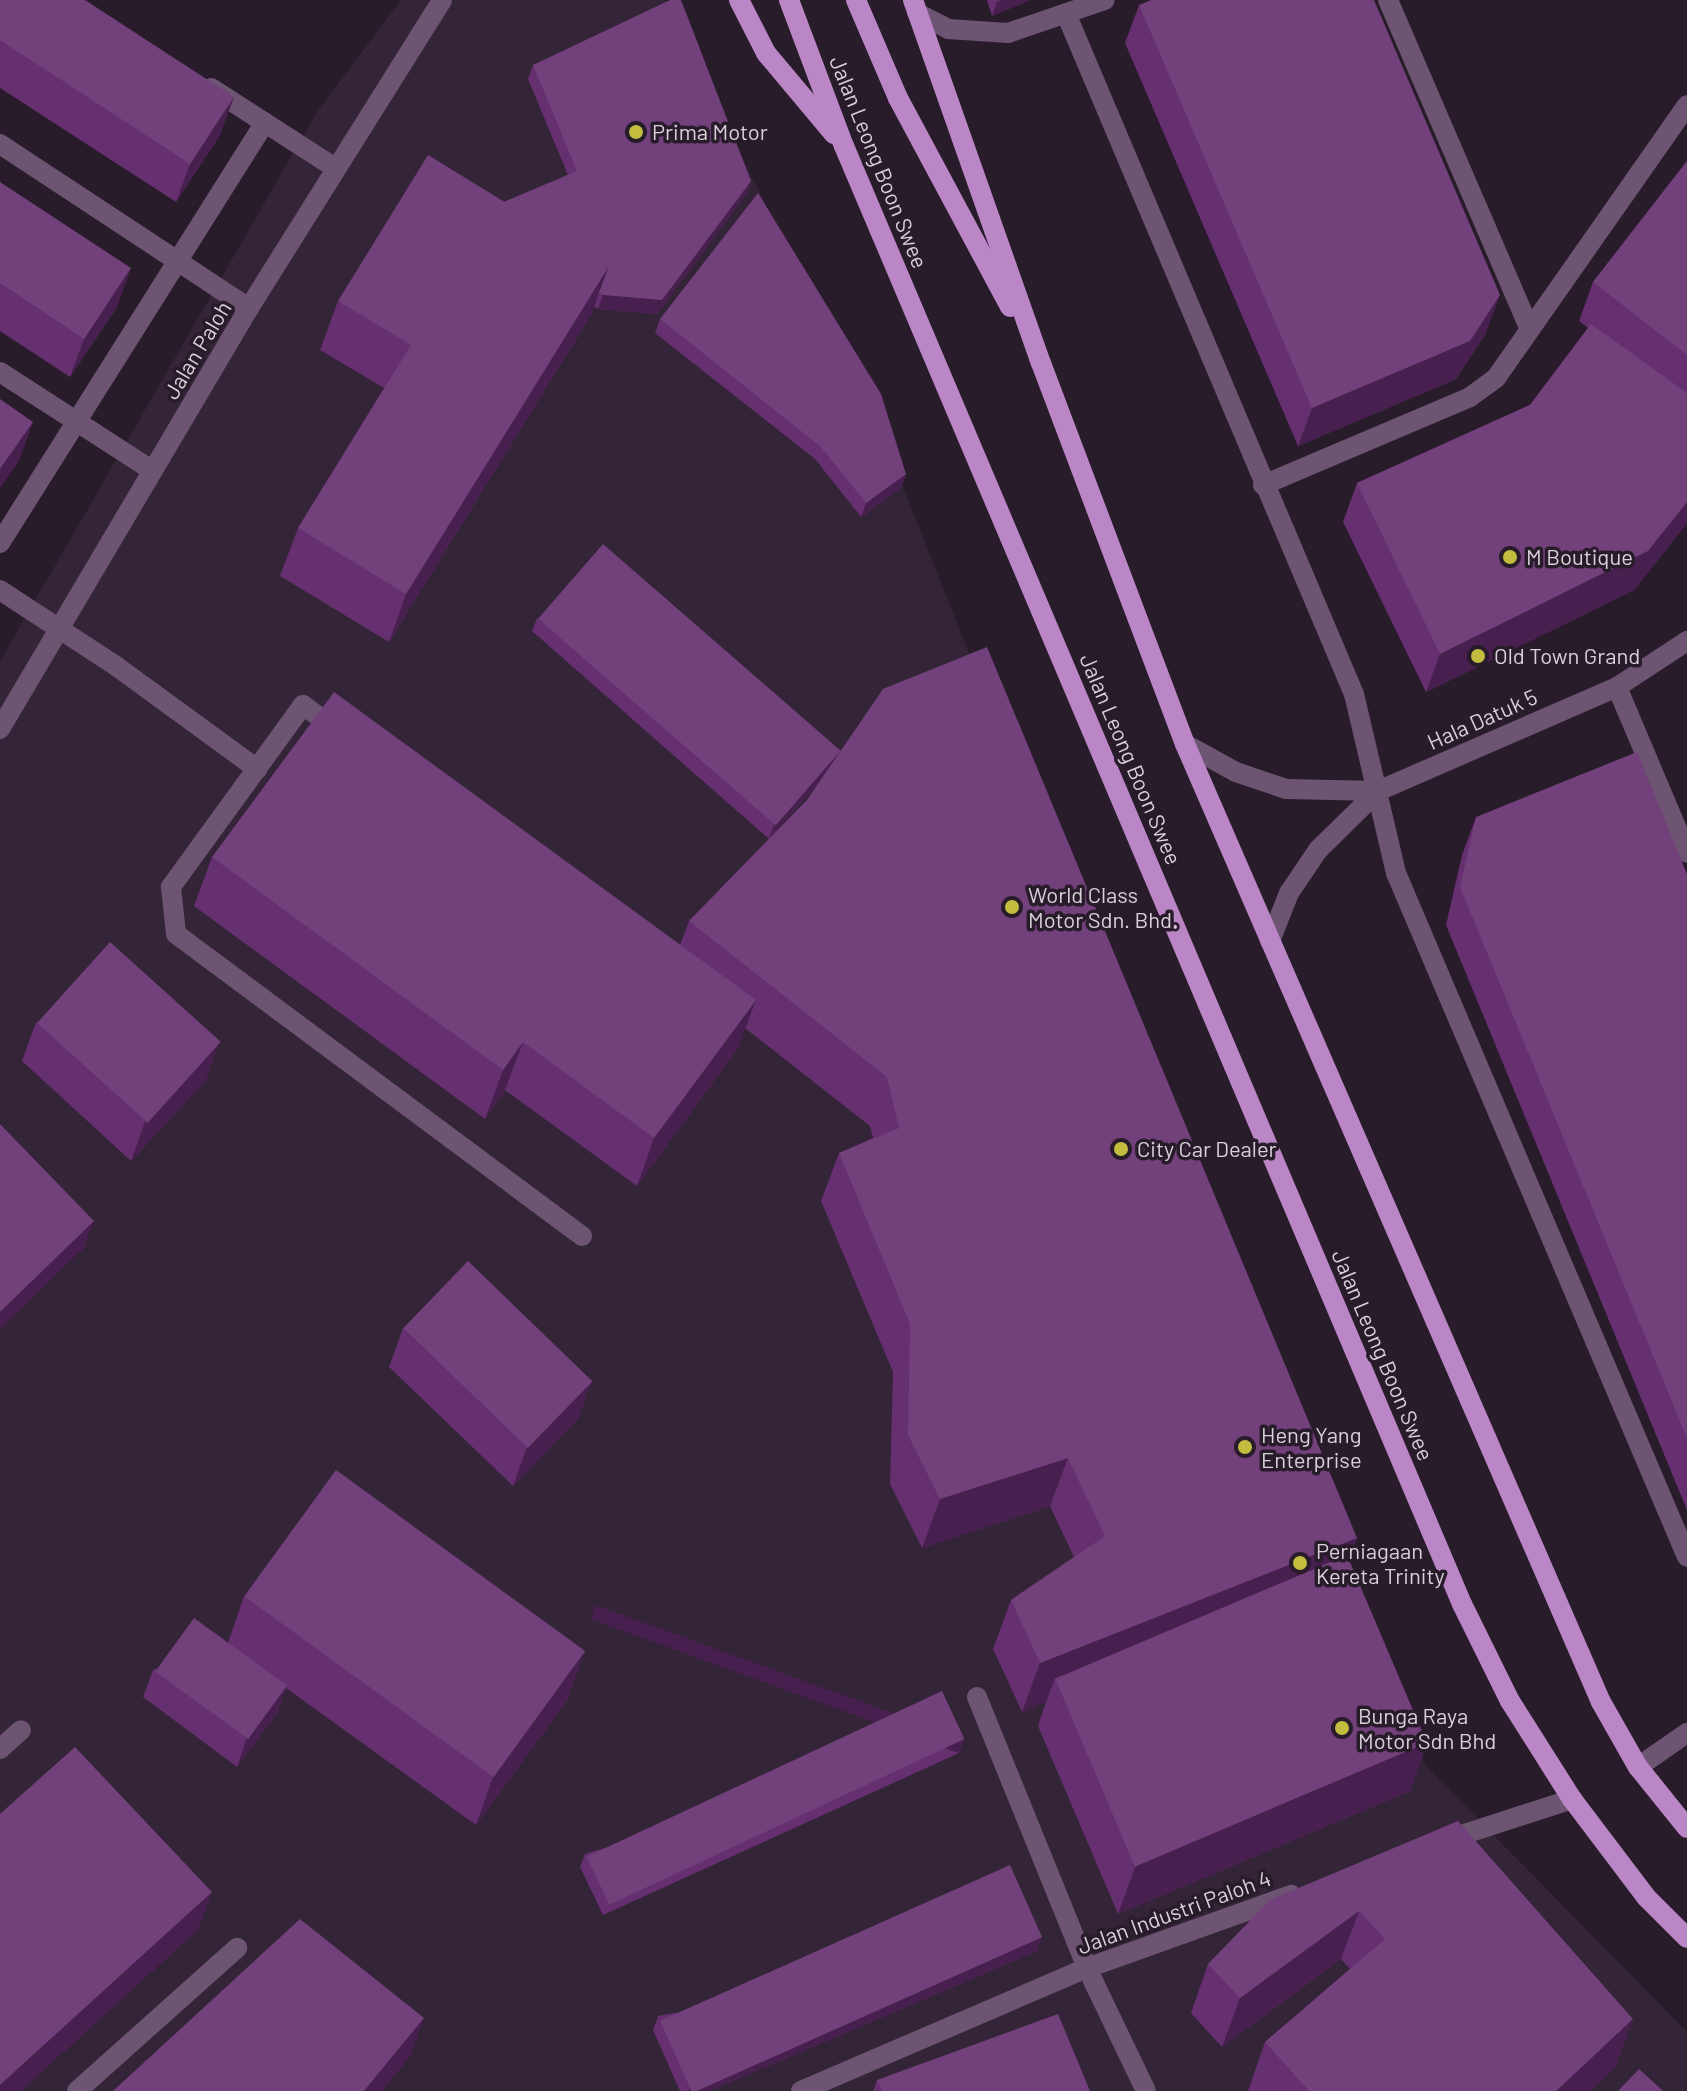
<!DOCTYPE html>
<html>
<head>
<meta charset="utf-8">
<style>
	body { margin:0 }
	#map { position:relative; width:1687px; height:2091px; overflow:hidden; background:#281b2a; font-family:Barlow,sans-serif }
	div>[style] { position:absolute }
	.built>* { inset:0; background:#342437 }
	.minor>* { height:20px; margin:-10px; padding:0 10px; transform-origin:10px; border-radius:10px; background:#6d5472 }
	.major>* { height:20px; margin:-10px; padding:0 10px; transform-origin:10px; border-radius:10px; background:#bb86c5 }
	.wall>* { inset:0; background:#662f70 }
	.shaded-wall>* { inset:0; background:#48204f; transform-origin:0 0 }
	.building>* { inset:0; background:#72407b; transform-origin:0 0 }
	.dots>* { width:22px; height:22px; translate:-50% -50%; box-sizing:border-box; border:4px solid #281b2a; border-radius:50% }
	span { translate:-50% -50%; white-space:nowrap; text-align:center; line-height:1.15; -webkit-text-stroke:7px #281b2a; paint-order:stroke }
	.poi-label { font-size:22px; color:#d9d0da }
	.left { translate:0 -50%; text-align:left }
	.street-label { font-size:22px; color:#d9d0da }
</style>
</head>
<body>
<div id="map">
	<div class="built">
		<i style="clip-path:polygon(401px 0,665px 0,896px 470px,1181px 1185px,1426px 1766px,1687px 2032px,1687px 2091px,0 2091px,0 661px,317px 112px)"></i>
	</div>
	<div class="minor">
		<i style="left:1388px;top:0;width:356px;rotate:66.7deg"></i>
		<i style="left:917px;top:13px;width:35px;rotate:27deg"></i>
		<i style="left:948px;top:29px;width:60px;rotate:3.8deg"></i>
		<i style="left:1008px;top:33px;width:102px;rotate:-18.8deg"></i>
		<i style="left:1067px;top:16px;width:736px;rotate:67.06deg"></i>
		<i style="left:1354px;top:694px;width:184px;rotate:76.8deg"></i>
		<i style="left:1396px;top:873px;width:743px;rotate:66.95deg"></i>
		<i style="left:211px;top:88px;width:148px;rotate:32.8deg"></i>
		<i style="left:0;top:144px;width:298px;rotate:33.4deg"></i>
		<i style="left:0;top:372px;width:182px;rotate:32.9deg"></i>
		<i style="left:1263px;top:485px;width:225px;rotate:-23deg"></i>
		<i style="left:1470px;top:397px;width:32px;rotate:-36deg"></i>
		<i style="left:1496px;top:378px;width:333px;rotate:-55deg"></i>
		<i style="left:0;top:543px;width:497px;rotate:-57.8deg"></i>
		<i style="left:0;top:590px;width:139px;rotate:33.2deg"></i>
		<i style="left:116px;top:666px;width:175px;rotate:36.1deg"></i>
		<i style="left:1617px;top:687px;width:180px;rotate:67.1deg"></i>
		<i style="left:0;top:729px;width:489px;rotate:-59.4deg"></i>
		<i style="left:249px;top:308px;width:363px;rotate:-57.9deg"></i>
		<i style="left:337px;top:730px;width:42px;rotate:-143.7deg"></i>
		<i style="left:303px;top:705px;width:225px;rotate:126deg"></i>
		<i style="left:171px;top:887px;width:47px;rotate:83.9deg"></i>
		<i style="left:176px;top:934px;width:506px;rotate:36.64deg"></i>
		<i style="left:1185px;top:744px;width:58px;rotate:28.8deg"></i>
		<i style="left:1236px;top:772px;width:53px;rotate:18.8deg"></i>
		<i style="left:1286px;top:789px;width:92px;rotate:1.2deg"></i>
		<i style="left:1270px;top:941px;width:52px;rotate:-68.4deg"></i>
		<i style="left:1289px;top:893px;width:52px;rotate:-56deg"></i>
		<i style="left:1318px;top:850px;width:84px;rotate:-44.5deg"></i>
		<i style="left:1378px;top:791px;width:261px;rotate:-23.5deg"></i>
		<i style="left:1617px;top:687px;width:84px;rotate:-33.3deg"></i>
		<i style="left:977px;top:1697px;width:292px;rotate:67.9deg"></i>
		<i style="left:1087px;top:1968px;width:136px;rotate:64.4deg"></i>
		<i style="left:0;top:1749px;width:28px;rotate:-42deg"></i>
		<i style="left:1638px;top:1767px;width:60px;rotate:-34.8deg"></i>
		<i style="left:1446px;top:1840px;width:133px;rotate:-18deg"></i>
		<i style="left:77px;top:2091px;width:215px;rotate:-41.8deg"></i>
		<i style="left:801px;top:2091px;width:311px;rotate:-23.3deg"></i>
		<i style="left:1087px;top:1968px;width:217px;rotate:-19.7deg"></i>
	</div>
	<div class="major">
		<i style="left:739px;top:0;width:59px;rotate:63deg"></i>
		<i style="left:766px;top:53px;width:106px;rotate:50deg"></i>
		<i style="left:789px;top:0;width:156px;rotate:69.4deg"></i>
		<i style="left:844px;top:146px;width:1584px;rotate:67.03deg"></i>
		<i style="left:1462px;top:1604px;width:108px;rotate:63.7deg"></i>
		<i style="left:1510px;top:1701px;width:116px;rotate:57.7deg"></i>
		<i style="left:1572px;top:1799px;width:123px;rotate:52.9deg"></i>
		<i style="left:1646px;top:1897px;width:58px;rotate:45deg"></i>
		<i style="left:856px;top:0;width:107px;rotate:66.8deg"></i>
		<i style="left:898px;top:98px;width:237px;rotate:61.8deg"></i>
		<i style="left:913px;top:0;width:385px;rotate:70.6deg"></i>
		<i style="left:1041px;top:363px;width:407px;rotate:69.3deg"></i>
		<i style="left:1185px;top:744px;width:1044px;rotate:66.53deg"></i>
		<i style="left:1601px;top:1702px;width:75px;rotate:60.4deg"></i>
		<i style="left:1638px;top:1767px;width:78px;rotate:51.2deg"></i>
	</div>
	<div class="wall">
		<i style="clip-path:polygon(0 0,220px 135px,176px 202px,0 88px)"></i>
		<i style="clip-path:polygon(987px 0,1030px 0,992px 16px)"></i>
		<i style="clip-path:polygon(1139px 5px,1486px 333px,1456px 379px,1298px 446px,1125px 43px)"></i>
		<i style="clip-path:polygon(533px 65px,751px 181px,746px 194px,657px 314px,598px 309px,594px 306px,591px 315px,389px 642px,280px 576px,298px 528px,384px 388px,320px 350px,338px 301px,504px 202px,568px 175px,528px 79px)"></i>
		<i style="clip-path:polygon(1687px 161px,1687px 523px,1634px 590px,1426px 692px,1343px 522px,1357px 483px,1530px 405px,1588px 328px,1579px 321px,1593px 282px)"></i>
		<i style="clip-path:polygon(0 182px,117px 307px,70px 377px,0 331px)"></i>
		<i style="clip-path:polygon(660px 319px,906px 474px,901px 488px,861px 517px,815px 459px,655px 333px)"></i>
		<i style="clip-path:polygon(evenodd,537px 618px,839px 752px,1357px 1538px,1349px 1560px,1427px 1743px,1410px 1791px,1118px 1914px,1038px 1726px,1046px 1702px,1022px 1712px,993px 1649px,1011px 1600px,1074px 1557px,1050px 1506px,922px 1548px,890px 1484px,893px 1372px,821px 1201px,839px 1153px,873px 1138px,870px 1126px,745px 1028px,738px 1048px,637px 1186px,505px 1090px,485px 1119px,194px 906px,212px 857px,680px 945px,689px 921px,769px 839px,532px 631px,537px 618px,819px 782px,807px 800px,771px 837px,819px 782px)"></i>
		<i style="clip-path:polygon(1476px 817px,1687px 874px,1687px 1510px,1446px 925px,1462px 855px)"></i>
		<i style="clip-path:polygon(36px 1022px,206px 1080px,131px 1161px,22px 1061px)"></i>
		<i style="clip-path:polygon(403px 1328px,578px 1419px,513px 1486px,389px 1367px)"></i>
		<i style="clip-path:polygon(244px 1596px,568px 1699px,476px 1825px,286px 1688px,277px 1713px,237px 1767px,143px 1697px,153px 1670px,228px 1643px)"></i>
		<i style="clip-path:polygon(964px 1739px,959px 1753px,603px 1915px,580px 1867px,585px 1854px)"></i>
		<i style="clip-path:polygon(1458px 1821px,1616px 2067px,1590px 2091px,1248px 2091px,1265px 2042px,1350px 1969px,1341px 1959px,1222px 2047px,1191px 2013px,1208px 1964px)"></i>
		<i style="clip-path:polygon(1037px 1951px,709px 2091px,680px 2091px,653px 2030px,658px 2016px)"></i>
		<i style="clip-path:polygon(877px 2080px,1090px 2091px,873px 2091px)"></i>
	</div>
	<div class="shaded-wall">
		<i style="clip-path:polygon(1002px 0,1030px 0,992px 16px,997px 2px)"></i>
		<i style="clip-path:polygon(234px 97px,220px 135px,176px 202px,190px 164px)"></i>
		<i style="clip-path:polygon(751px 181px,746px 194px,657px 314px,598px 309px,603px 295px)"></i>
		<i style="clip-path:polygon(609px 266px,591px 315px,389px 642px,406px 594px)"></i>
		<i style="clip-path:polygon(131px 268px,117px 307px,70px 377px,84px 339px)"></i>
		<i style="clip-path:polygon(1500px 295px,1486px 333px,1456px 379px,1298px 446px,1312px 408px)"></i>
		<i style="clip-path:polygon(33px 422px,19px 461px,0 488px,0 469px)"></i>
		<i style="clip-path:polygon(906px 474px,901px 488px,861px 517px,866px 503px)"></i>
		<i style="clip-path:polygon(1687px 502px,1687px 523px,1634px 590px,1426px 692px,1440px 654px)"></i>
		<i style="clip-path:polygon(839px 752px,834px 766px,769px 839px,774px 825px)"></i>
		<i style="clip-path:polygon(756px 1000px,738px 1048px,637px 1186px,654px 1138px)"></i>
		<i style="clip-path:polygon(220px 1042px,206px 1080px,131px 1161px,145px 1122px)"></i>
		<i style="clip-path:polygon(523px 1042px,505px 1090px,485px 1119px,503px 1070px)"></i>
		<i style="clip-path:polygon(94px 1221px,84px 1248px,0 1329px,0 1312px)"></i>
		<i style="clip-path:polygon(592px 1381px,578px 1419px,513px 1486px,527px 1447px)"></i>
		<i style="clip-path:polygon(1068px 1458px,1050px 1506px,922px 1548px,940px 1499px)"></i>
		<i style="clip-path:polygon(1357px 1538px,1339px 1587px,1055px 1678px,1046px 1702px,1022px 1712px,1040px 1663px)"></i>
		<i style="clip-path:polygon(585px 1651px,568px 1699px,476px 1825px,493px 1777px)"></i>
		<i style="clip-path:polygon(287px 1686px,277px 1713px,237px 1767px,246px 1740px)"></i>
		<i style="left:964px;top:1739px;width:15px;height:392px;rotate:110deg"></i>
		<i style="clip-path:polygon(1427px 1743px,1410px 1791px,1118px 1914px,1136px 1865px)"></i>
		<i style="clip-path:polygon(212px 1892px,198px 1930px,21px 2091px,0 2091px,0 2085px)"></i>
		<i style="clip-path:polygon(1359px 1911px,1341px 1959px,1222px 2047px,1240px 1998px)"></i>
		<i style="clip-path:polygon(1042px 1937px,1037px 1951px,709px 2091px,689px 2091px,690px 2088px)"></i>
		<i style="clip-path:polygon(424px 2018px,410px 2057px,382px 2091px,364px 2091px)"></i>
		<i style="clip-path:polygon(1633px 2019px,1616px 2067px,1590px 2091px,1556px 2091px)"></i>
	</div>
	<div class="building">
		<i style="clip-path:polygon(0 0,85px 0,234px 97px,190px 164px,0 40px)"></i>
		<i style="clip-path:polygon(670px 0,681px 0,751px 181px,662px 300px,603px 295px,599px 293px,609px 266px,504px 202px,577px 171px,533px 65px)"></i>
		<i style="clip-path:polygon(1151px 0,1374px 0,1500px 295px,1470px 341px,1312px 408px,1139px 5px)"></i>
		<i style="clip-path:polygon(428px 155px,609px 266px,406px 594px,298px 528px,411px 345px,338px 301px)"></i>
		<i style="clip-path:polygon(1687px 161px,1687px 355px,1593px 282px)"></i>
		<i style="clip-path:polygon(0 182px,131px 268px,84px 339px,0 283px)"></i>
		<i style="clip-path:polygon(758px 193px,881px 394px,906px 474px,866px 503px,820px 446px,660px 319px)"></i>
		<i style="clip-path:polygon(1591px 324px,1687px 393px,1687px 502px,1648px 551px,1440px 654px,1357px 483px,1530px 405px)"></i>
		<i style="clip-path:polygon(0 399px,33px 422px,0 469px)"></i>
		<i style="left:603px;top:544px;width:315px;height:99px;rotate:41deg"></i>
		<i style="clip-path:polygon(987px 647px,1357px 1538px,1040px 1663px,1011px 1600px,1105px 1536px,1068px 1458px,940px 1499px,908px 1435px,910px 1324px,839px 1153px,899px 1128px,887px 1077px,689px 921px,807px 800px,883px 689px)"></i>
		<i style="clip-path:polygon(334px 692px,756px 1000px,654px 1138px,523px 1042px,503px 1070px,212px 857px)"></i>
		<i style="clip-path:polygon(1637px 752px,1687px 874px,1687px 1438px,1460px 887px,1476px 817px)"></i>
		<i style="left:110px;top:942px;width:149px;height:109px;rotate:42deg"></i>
		<i style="clip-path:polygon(0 1124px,94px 1221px,0 1312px)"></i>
		<i style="left:468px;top:1261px;width:173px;height:93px;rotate:44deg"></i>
		<i style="left:336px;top:1470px;width:308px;height:156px;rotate:36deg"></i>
		<i style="left:1347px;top:1555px;width:204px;height:317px;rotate:67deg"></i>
		<i style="left:194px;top:1618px;width:115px;height:66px;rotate:36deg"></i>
		<i style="left:942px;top:1691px;width:53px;height:392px;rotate:65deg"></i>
		<i style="clip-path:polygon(75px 1747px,212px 1892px,0 2085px,0 1814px)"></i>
		<i style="clip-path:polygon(1458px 1821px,1633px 2019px,1556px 2091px,1309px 2091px,1265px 2042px,1385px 1939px,1359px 1911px,1240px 1998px,1208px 1964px,1270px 1900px)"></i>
		<i style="left:1010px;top:1865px;width:79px;height:383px;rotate:66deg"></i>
		<i style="clip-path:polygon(300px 1919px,424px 2018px,364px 2091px,113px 2091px)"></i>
		<i style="clip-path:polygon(1058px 2014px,1090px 2091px,882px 2091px,877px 2080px)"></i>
		<i style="clip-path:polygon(1639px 2069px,1663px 2091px,1618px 2091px)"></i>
	</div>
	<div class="dots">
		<i style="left:636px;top:132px;background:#c2bd3f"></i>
		<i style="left:1510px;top:557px;background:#c2bd3f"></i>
		<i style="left:1478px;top:656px;background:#c2bd3f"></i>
		<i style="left:1012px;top:907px;background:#c2bd3f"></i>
		<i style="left:1121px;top:1149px;background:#c2bd3f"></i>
		<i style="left:1245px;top:1447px;background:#c2bd3f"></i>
		<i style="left:1300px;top:1563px;background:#c2bd3f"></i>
		<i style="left:1342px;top:1728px;background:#c2bd3f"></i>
	</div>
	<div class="poi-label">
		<span class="left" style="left:652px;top:132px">Prima Motor</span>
		<span class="left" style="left:1526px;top:557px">M Boutique</span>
		<span class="left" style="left:1494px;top:656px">Old Town Grand</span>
		<span class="left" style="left:1028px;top:907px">World Class<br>Motor Sdn. Bhd.</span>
		<span class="left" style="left:1137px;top:1149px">City Car Dealer</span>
		<span class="left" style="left:1261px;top:1447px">Heng Yang<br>Enterprise</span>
		<span class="left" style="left:1316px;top:1563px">Perniagaan<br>Kereta Trinity</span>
		<span class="left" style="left:1358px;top:1728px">Bunga Raya<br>Motor Sdn Bhd</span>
	</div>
	<div class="street-label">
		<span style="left:879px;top:162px;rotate:68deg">Jalan Leong Boon Swee</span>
		<span style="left:197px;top:350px;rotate:-59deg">Jalan Paloh</span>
		<span style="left:1482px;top:719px;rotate:-24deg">Hala Datuk 5</span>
		<span style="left:1131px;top:759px;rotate:67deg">Jalan Leong Boon Swee</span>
		<span style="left:1383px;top:1355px;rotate:67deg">Jalan Leong Boon Swee</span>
		<span style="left:1174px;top:1912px;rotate:-20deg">Jalan Industri Paloh 4</span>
	</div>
</div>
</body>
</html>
